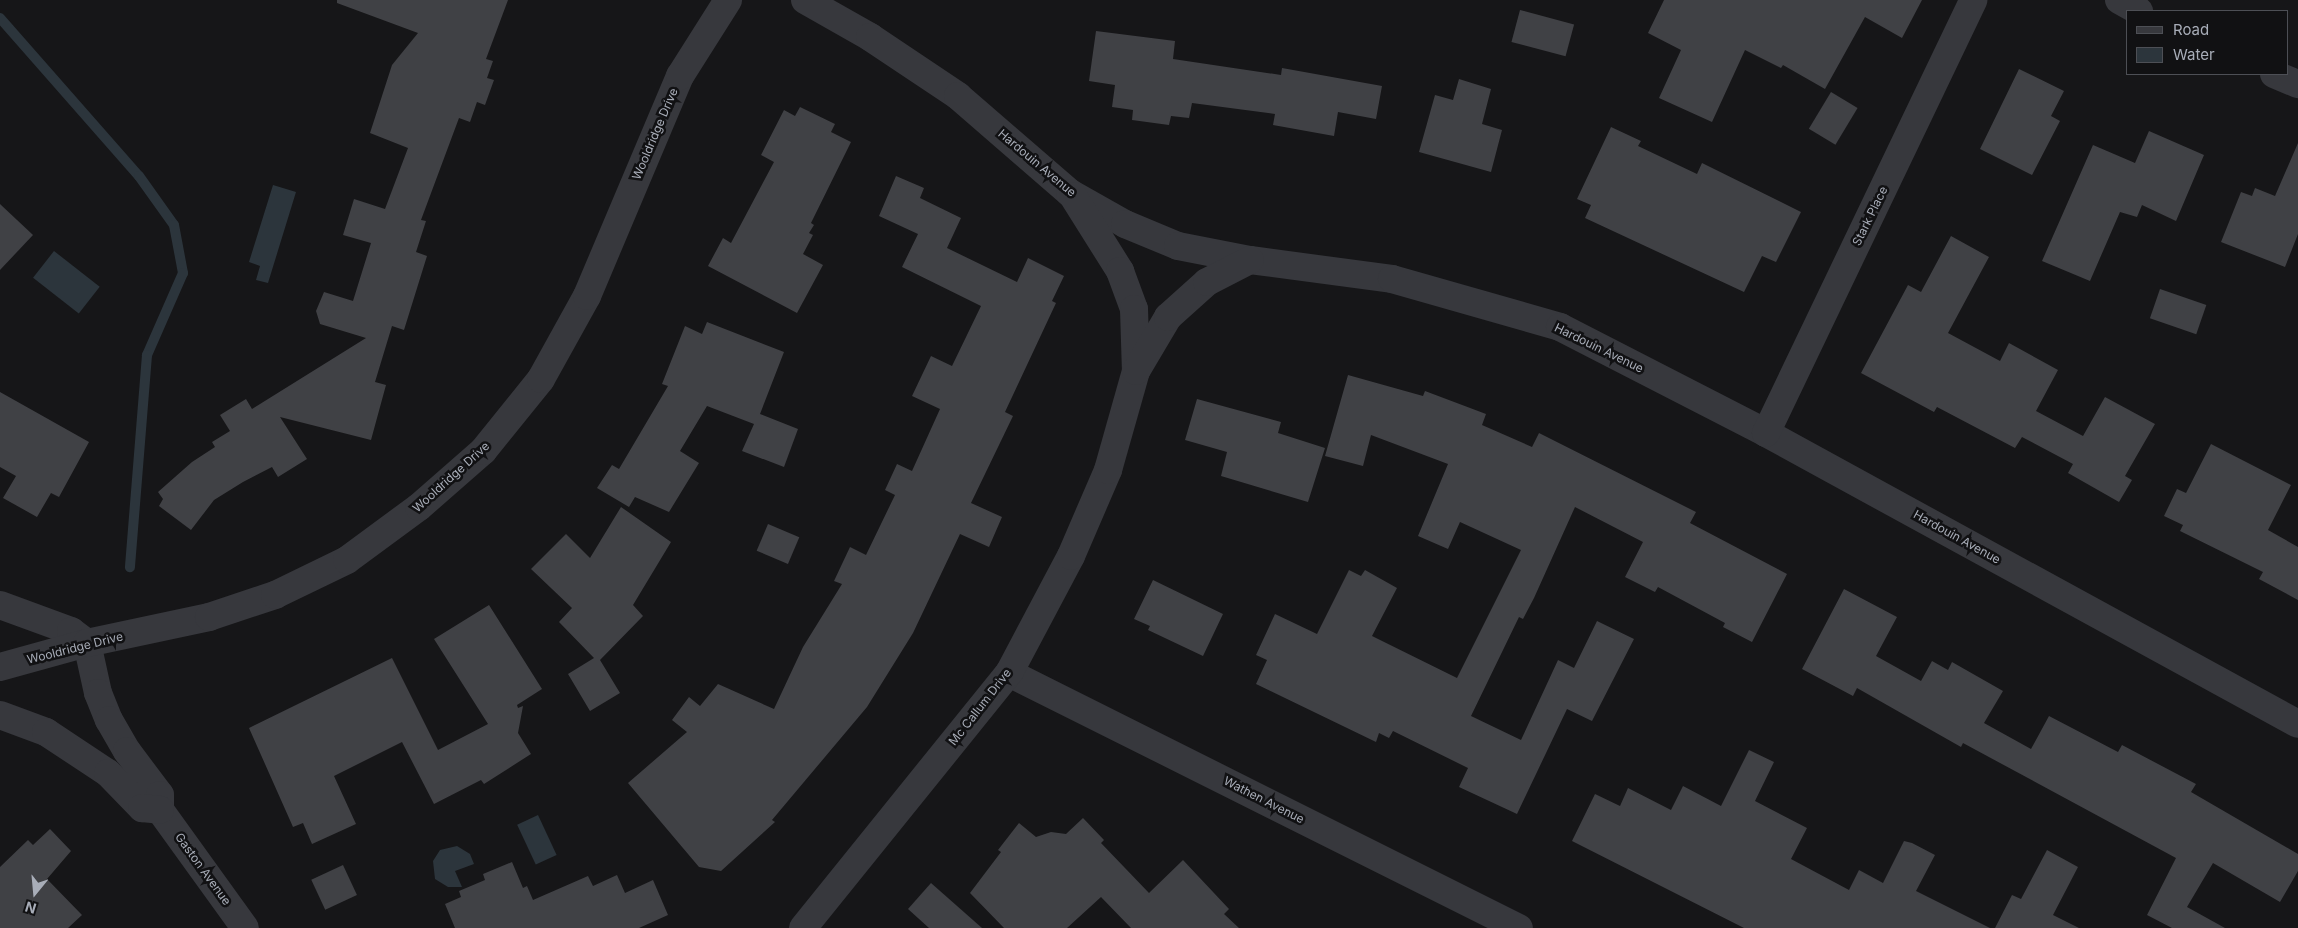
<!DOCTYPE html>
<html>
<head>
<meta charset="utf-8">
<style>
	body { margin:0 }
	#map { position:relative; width:2298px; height:928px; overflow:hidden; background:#161618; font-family:Inter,sans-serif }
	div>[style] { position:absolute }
	.water>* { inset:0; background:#2c353c; transform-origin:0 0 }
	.stream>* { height:10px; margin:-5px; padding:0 5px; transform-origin:5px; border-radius:5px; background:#2c353c }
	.building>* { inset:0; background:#404145; transform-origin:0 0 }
	.minor>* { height:28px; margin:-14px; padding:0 14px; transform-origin:14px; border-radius:14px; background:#37383d }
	span { translate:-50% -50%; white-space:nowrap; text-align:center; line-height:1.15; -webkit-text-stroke:5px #111113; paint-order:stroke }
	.street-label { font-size:12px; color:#a8adb8 }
	.legend { position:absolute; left:2126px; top:10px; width:162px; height:65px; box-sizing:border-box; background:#111113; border:1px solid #4d4f55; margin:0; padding:6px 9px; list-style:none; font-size:15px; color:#a8adb8 }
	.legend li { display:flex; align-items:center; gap:10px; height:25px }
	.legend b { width:25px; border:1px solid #4d4f55 }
	.north { position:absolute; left:10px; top:868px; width:50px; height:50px; -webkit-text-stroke:4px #111113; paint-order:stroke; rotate:197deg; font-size:14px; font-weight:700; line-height:20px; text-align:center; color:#a8adb8 }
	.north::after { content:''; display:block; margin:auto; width:18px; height:22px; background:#a8adb8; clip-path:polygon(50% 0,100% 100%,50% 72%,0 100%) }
</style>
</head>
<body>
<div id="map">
	<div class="water">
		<i style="clip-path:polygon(273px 185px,296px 192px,268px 283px,256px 280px,260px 266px,249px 262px)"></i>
		<i style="left:54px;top:251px;width:58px;height:34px;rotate:38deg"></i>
		<i style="left:538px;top:815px;width:44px;height:23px;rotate:65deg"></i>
		<i style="clip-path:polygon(457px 846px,470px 854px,474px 864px,455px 871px,462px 887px,448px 887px,435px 879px,433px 861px,440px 850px)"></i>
	</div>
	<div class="stream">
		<i style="left:0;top:18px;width:210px;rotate:48.7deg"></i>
		<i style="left:139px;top:176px;width:60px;rotate:54.5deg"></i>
		<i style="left:174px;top:225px;width:49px;rotate:79.4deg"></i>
		<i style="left:183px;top:273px;width:90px;rotate:113.7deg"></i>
		<i style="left:147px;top:355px;width:213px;rotate:94.6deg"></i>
	</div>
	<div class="building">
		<i style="clip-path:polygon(337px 0,508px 0,486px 59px,493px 61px,487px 78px,494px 80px,485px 105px,477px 102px,470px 122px,459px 118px,421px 220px,426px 221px,416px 252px,427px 256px,404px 330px,392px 326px,375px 382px,386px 385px,371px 440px,280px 417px,307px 459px,278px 477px,272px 467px,243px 482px,214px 500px,191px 530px,159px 506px,163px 499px,158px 492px,192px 462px,215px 447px,212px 442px,230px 431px,220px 415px,246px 399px,252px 409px,366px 338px,320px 324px,316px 311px,324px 292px,353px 301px,371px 243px,343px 235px,354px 199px,385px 209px,408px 148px,370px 133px,392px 65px,418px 33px,337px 3px)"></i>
		<i style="clip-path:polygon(1664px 0,1922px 0,1902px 38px,1865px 17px,1825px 89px,1783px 65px,1781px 68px,1745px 50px,1712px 122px,1659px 98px,1681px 50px,1648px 33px)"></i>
		<i style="left:1520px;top:10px;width:56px;height:33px;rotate:15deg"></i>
		<i style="clip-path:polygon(1096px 31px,1175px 41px,1173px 59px,1281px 75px,1282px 68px,1382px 86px,1376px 119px,1338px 112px,1334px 136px,1273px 125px,1275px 114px,1192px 103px,1189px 118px,1171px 116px,1169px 125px,1132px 120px,1133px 110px,1112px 107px,1115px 85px,1089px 81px)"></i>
		<i style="clip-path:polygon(2019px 69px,2064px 91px,2051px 116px,2060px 121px,2032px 175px,1980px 149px)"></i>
		<i style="clip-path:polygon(1459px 79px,1491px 89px,1482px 124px,1502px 130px,1491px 172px,1419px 152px,1435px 95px,1453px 100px)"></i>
		<i style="left:1831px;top:92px;width:31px;height:43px;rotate:31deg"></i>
		<i style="clip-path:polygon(800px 107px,835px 124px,831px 132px,851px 142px,811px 223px,814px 225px,809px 233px,813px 235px,803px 254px,823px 265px,797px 313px,708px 266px,723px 238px,731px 243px,774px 162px,761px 155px,784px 110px,795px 116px)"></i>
		<i style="clip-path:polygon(1611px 127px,1641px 141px,1638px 146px,1697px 174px,1702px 163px,1801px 212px,1776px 262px,1762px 256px,1744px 292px,1585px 218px,1591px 205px,1577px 199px)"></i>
		<i style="clip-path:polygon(2149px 131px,2204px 155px,2176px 221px,2142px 205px,2137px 217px,2120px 212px,2090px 281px,2042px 261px,2093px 145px,2135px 163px)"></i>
		<i style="clip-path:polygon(2298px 143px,2298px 234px,2285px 267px,2221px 242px,2241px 192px,2252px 196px,2255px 188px,2275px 196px)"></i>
		<i style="clip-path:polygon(896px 176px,924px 188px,920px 198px,961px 218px,947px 248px,1017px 282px,1028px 258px,1064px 276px,1052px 301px,1056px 303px,1005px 412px,1013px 416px,971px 503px,1002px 517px,989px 547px,960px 534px,913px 633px,867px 707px,772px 820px,775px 822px,721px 871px,699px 867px,628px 783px,687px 732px,672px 720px,689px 697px,700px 706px,718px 684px,774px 709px,803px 647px,842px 584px,834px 581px,850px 547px,866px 555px,895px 495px,885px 490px,897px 464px,912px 471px,940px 409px,912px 396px,931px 356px,952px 366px,981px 306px,902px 267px,918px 234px,879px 216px)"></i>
		<i style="clip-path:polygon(0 204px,33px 235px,0 270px)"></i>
		<i style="clip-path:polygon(1951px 236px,1989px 257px,1948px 333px,2000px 361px,2009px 343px,2058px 370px,2036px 411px,2083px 436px,2105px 397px,2155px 424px,2125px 476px,2132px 480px,2119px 502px,2068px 473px,2073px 464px,2022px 437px,2015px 448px,1937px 407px,1934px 412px,1861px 373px,1908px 285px,1921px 292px)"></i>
		<i style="left:2160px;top:289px;width:49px;height:31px;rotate:19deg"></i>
		<i style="clip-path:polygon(707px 322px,784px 352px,760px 414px,798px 429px,784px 467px,742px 451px,754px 424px,707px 406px,680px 451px,699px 463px,669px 512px,635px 497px,629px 507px,597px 488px,612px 465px,619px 469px,668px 386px,662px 384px,685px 326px,702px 334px)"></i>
		<i style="clip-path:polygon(1348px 375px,1423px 396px,1425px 391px,1486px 414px,1482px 425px,1532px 447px,1539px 433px,1696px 512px,1690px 523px,1787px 574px,1752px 642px,1723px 627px,1725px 623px,1658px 587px,1655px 592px,1625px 577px,1643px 542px,1575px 507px,1534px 598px,1523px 619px,1519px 617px,1471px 716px,1521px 740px,1558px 660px,1574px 668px,1597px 621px,1634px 639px,1592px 721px,1567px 709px,1517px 814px,1459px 787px,1468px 768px,1393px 731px,1389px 738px,1379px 733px,1376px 742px,1256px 684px,1267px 660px,1256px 655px,1275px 614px,1317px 634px,1349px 570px,1361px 576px,1365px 570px,1397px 588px,1372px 636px,1457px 678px,1521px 550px,1460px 522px,1448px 549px,1418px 536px,1448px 464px,1371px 435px,1363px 466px,1325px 456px)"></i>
		<i style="clip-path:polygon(0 392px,89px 442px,59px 497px,51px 493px,37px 517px,3px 498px,16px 476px,0 467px)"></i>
		<i style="clip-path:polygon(1197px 399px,1281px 422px,1278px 433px,1325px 448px,1308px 502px,1221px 476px,1227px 452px,1185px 440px)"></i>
		<i style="clip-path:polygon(2211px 444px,2291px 485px,2268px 530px,2298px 547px,2298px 600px,2259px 579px,2263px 572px,2180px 531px,2183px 525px,2164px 516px,2177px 489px,2186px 493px)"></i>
		<i style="clip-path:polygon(621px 507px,671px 542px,633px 605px,643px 616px,600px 660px,620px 693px,590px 711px,568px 674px,594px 658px,559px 622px,572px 608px,531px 569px,566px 534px,590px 558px)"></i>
		<i style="left:768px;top:524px;width:34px;height:29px;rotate:23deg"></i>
		<i style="clip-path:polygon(1153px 580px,1223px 614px,1203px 656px,1148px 630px,1150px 626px,1134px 619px)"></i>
		<i style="clip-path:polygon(1844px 589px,1897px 617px,1876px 656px,1921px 681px,1932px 661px,1948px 670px,1952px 662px,2003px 691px,1984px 723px,2031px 749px,2049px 716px,2118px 752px,2122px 745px,2196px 784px,2191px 792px,2298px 854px,2298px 871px,2280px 902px,2213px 863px,2187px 907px,2225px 928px,2172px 928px,2147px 915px,2176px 858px,1963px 743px,1961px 747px,1857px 688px,1853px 696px,1802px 669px)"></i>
		<i style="clip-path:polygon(489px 605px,542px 689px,517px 705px,518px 708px,523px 706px,518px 733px,531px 754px,484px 784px,481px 780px,434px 804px,402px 742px,334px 776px,356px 824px,312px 844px,303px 823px,293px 827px,249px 728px,392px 658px,438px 750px,488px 724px,434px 639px)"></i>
		<i style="clip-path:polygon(1749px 750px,1774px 762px,1755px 801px,1807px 828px,1791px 859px,1849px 890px,1859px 870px,1883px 883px,1904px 841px,1912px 843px,1935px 855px,1916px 891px,1990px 928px,1744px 928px,1572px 841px,1595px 794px,1620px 806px,1628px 788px,1671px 810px,1683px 786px,1721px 806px)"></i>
		<i style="clip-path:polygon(1083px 818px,1104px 840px,1101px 843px,1149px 893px,1183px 860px,1229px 909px,1224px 914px,1239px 928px,1131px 928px,1101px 897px,1067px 928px,1004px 928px,970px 893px,1001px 852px,998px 850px,1019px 823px,1036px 837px,1051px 832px,1066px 834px)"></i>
		<i style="clip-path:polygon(50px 829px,71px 851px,47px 879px,82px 915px,68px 928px,0 928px,0 867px,28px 840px,33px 845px)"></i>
		<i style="clip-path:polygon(2047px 850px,2078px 867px,2053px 915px,2079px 928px,1995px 928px,2012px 895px,2021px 899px)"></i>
		<i style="clip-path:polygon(512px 862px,523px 888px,527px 886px,533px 900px,588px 876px,593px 886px,617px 875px,625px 893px,653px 880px,668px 915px,639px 928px,455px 928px,445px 904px,461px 897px,459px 891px,485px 880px,483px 874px)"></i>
		<i style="left:343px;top:865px;width:33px;height:35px;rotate:65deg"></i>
		<i style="clip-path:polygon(931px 883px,982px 928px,929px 928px,908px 909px)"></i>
	</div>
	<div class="minor">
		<i style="left:805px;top:0;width:75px;rotate:29.6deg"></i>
		<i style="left:870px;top:37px;width:106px;rotate:33.8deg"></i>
		<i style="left:958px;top:96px;width:148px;rotate:40.9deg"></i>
		<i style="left:1070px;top:193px;width:63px;rotate:29.4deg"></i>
		<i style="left:1125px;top:224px;width:57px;rotate:22.5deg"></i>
		<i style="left:1178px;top:246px;width:73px;rotate:11deg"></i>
		<i style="left:1250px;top:260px;width:143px;rotate:7.6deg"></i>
		<i style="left:1392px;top:279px;width:175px;rotate:15.9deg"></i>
		<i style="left:1560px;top:327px;width:232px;rotate:27.2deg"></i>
		<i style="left:1766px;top:433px;width:606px;rotate:28.68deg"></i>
		<i style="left:2119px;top:0;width:23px;rotate:29deg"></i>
		<i style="left:2274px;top:74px;width:26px;rotate:23deg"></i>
		<i style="left:1073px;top:196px;width:89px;rotate:57.9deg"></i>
		<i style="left:1120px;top:271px;width:40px;rotate:69.8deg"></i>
		<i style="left:1134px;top:309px;width:62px;rotate:88.2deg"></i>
		<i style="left:1766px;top:433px;width:480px;rotate:-64.4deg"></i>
		<i style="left:0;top:605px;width:76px;rotate:20.1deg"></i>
		<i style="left:71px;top:631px;width:20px;rotate:37deg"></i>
		<i style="left:87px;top:643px;width:51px;rotate:77.6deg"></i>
		<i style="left:98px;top:693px;width:29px;rotate:68deg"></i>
		<i style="left:109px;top:720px;width:36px;rotate:60deg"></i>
		<i style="left:127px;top:751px;width:55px;rotate:53.1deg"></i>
		<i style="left:160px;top:795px;width:15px;rotate:90deg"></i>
		<i style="left:160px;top:810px;width:145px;rotate:54.2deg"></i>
		<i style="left:0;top:667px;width:90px;rotate:-15.4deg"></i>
		<i style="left:87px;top:643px;width:125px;rotate:-12deg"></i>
		<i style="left:209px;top:617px;width:70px;rotate:-18.4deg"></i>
		<i style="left:275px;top:595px;width:80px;rotate:-25.9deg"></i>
		<i style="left:347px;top:560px;width:89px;rotate:-36.4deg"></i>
		<i style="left:419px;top:507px;width:85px;rotate:-41.2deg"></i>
		<i style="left:483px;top:451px;width:92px;rotate:-51.1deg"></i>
		<i style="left:541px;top:379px;width:95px;rotate:-61deg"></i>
		<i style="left:587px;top:296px;width:239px;rotate:-67.1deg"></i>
		<i style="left:680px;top:76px;width:90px;rotate:-57.7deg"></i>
		<i style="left:1009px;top:673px;width:570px;rotate:26.57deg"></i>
		<i style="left:0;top:715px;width:49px;rotate:20.3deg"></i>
		<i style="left:46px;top:732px;width:74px;rotate:33.5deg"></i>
		<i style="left:108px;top:773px;width:49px;rotate:45.8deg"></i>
		<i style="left:142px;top:808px;width:18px;rotate:6deg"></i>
		<i style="left:803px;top:928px;width:328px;rotate:-51.1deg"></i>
		<i style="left:1009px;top:673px;width:132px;rotate:-62.1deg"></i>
		<i style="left:1071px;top:556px;width:94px;rotate:-66.7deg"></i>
		<i style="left:1108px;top:470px;width:103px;rotate:-74.2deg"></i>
		<i style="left:1136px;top:371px;width:63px;rotate:-59.3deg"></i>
		<i style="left:1168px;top:317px;width:52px;rotate:-41.9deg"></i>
		<i style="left:1207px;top:282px;width:48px;rotate:-27.1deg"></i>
	</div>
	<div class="street-label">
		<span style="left:655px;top:134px;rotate:-67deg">Wooldridge Drive</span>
		<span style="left:1037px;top:163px;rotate:40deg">Hardouin Avenue</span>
		<span style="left:1870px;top:216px;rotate:-64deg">Stark Place</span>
		<span style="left:1599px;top:348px;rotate:26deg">Hardouin Avenue</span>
		<span style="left:451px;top:477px;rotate:-42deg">Wooldridge Drive</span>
		<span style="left:1957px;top:537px;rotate:29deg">Hardouin Avenue</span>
		<span style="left:75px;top:648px;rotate:-14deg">Wooldridge Drive</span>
		<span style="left:980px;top:707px;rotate:-52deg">Mc Callum Drive</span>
		<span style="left:1264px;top:800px;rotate:27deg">Wathen Avenue</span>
		<span style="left:203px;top:869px;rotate:54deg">Gaston Avenue</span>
	</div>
	<ul class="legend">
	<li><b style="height:6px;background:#37383d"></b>Road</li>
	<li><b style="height:14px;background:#2c353c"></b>Water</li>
	</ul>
	<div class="north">N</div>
</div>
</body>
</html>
